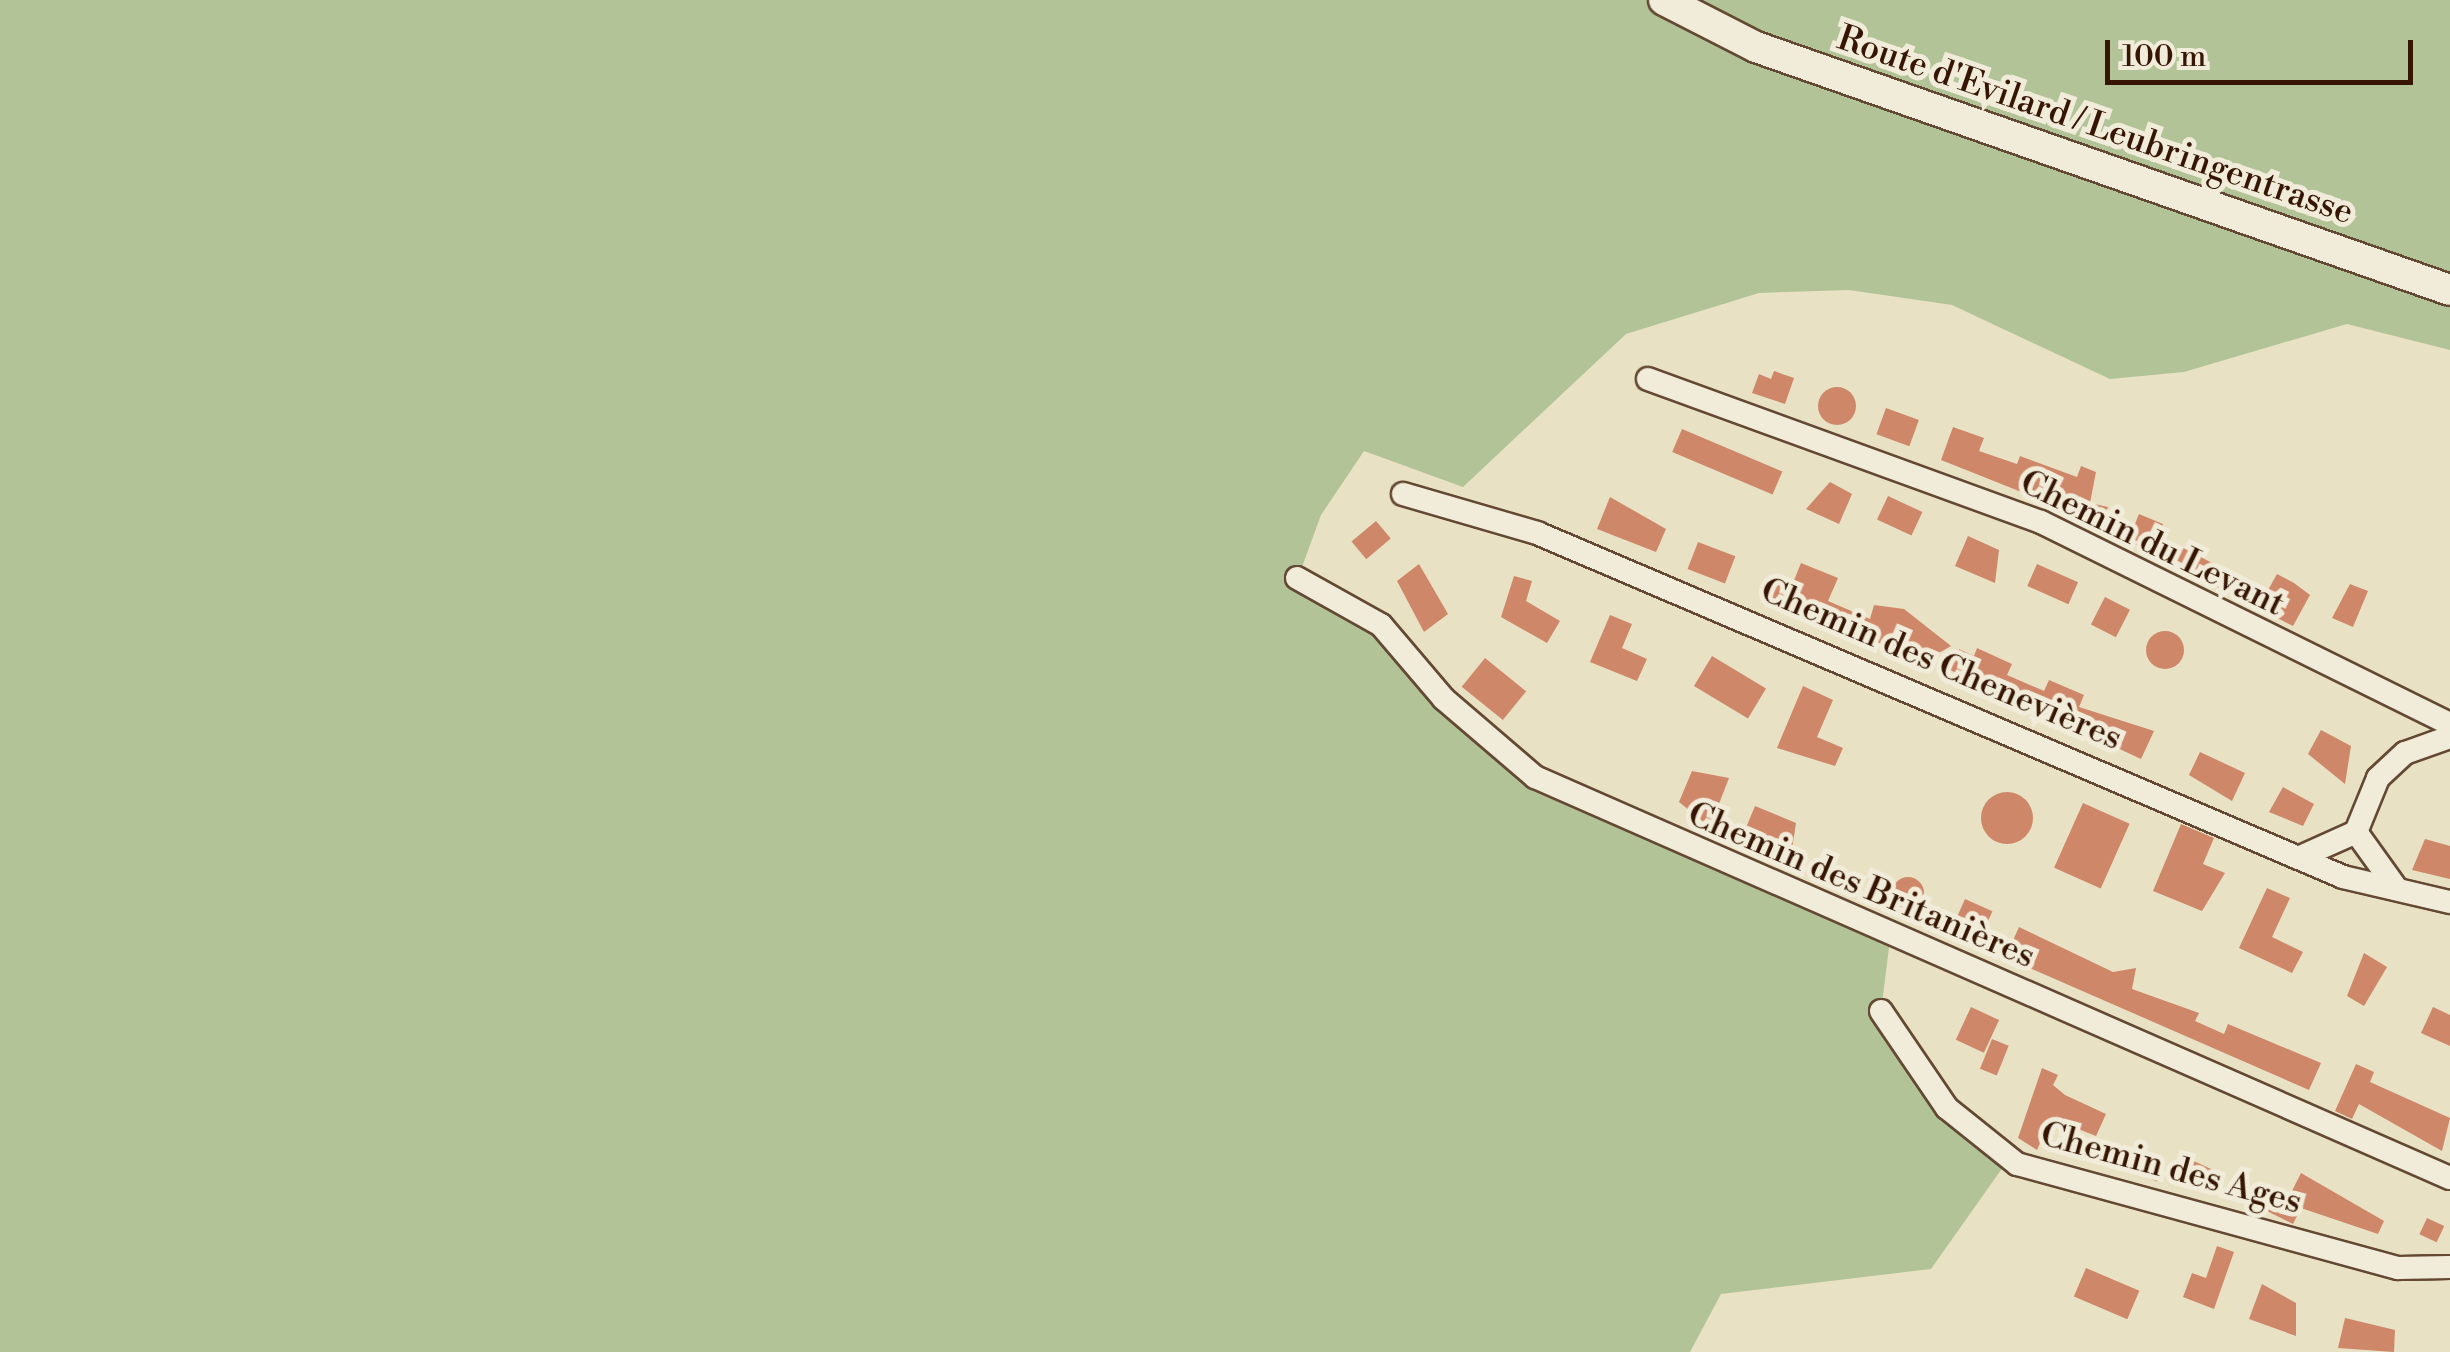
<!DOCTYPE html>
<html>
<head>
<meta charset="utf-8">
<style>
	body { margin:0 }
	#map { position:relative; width:2450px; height:1352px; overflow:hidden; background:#e9e1c4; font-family:"Libre Bodoni",serif }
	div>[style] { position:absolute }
	.green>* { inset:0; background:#b2c497 }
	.building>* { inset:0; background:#ce8769; transform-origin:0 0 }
	.round { border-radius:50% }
	.roads { filter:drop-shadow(2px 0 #634933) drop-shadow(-2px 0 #634933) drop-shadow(0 2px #634933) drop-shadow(0 -2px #634933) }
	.minor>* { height:22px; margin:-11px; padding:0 11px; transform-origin:11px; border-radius:11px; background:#f1ecd9 }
	.tertiary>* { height:30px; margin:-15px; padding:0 15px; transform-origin:15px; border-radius:15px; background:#f1ecd9 }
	span { translate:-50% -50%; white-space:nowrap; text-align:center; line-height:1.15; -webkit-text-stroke:10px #f1ecd9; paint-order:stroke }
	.street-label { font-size:35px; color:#361603 }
	.scale { position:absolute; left:2105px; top:40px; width:308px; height:45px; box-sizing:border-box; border:5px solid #361603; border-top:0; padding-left:12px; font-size:30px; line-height:35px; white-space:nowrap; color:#361603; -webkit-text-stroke:8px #f1ecd9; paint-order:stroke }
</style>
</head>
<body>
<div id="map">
	<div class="green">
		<i style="clip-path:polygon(0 0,2450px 0,2450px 350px,2347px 324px,2184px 372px,2110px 379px,1952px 305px,1849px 290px,1759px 293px,1626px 334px,1463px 487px,1364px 451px,1321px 515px,1298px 578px,1347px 598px,1535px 777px,1891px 932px,1881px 1011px,1947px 1108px,2008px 1160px,1931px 1269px,1721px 1294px,1690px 1352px,0 1352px)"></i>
	</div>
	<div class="building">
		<i style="clip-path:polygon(1774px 371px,1794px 378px,1785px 404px,1752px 393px,1759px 374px,1771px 379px)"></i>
		<i class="round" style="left:1818px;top:387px;width:38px;height:38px"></i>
		<i style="left:1886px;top:408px;width:35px;height:28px;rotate:20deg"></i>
		<i style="clip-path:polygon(1953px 427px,1984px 438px,1979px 451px,2017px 464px,2020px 456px,2077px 477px,2081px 466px,2096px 472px,2090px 503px,2108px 507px,2102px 524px,1941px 460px)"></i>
		<i style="left:1682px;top:429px;width:109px;height:25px;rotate:23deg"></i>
		<i style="clip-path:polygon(1830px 482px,1852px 494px,1839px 524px,1806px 509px)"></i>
		<i style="left:1888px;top:496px;width:38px;height:26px;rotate:25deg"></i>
		<i style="clip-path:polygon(1610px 497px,1666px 529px,1656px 552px,1597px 529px)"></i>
		<i style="clip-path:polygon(2139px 514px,2163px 524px,2159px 535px,2267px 592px,2277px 574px,2294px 583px,2310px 595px,2293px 626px,2128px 541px)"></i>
		<i style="left:1376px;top:521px;width:23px;height:32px;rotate:50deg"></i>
		<i style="clip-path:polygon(1968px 536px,1999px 550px,1995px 583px,1955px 566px)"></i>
		<i style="left:1698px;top:542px;width:40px;height:29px;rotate:21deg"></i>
		<i style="clip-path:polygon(1801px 563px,1838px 578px,1828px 601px,1870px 619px,1874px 605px,1904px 609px,1951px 646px,1923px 662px,1769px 598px,1776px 581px,1791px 588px)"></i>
		<i style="clip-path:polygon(1419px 564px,1448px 614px,1424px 632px,1397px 581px)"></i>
		<i style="left:2037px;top:564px;width:45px;height:24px;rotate:24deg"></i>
		<i style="clip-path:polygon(1514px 576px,1532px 581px,1526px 601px,1560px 621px,1547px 643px,1501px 617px)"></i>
		<i style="clip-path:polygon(2350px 584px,2368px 591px,2353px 627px,2332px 618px)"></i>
		<i style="left:2105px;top:597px;width:28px;height:31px;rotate:27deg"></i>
		<i style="clip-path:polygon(1610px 615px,1632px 624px,1622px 648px,1647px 659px,1637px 681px,1590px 662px)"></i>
		<i class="round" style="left:2146px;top:631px;width:38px;height:38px"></i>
		<i style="clip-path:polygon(1977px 648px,2012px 664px,2007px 675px,2044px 691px,2049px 680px,2084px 695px,2079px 707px,2154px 731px,2141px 759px,1950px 670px,1959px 649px,1974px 656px)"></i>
		<i style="left:1712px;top:656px;width:63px;height:35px;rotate:31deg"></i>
		<i style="left:1485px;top:658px;width:53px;height:37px;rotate:39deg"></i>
		<i style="clip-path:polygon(1803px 686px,1833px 700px,1817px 737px,1843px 748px,1835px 766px,1777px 748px)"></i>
		<i style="clip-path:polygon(2321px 730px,2351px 746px,2345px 784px,2308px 754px)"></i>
		<i style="clip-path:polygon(2200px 752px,2245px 773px,2232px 801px,2189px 775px)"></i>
		<i style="clip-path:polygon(1692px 771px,1729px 778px,1710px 827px,1679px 802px)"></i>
		<i style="clip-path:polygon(2283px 787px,2314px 804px,2303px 826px,2269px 812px)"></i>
		<i class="round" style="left:1981px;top:792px;width:52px;height:52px"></i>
		<i style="left:2083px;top:803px;width:51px;height:71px;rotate:24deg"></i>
		<i style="clip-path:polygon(1755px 806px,1796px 823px,1791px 856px,1743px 835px)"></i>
		<i style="clip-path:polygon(2181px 824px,2214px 838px,2203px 864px,2225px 873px,2202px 911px,2153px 891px)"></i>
		<i style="clip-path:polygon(2425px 839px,2450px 846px,2450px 879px,2412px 870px)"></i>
		<i class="round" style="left:1892px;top:877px;width:32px;height:32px"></i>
		<i style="clip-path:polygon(2267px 888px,2290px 898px,2272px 937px,2303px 952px,2292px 973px,2239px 948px)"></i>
		<i style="left:1965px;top:899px;width:30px;height:29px;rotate:24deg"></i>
		<i style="clip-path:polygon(2019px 927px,2113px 972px,2136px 968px,2132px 989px,2199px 1013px,2195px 1021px,2224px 1034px,2228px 1024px,2321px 1063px,2309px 1090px,2032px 969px,2007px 954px)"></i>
		<i style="clip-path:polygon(2364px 953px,2387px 967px,2364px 1006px,2347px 996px)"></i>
		<i style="left:1971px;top:1007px;width:31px;height:36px;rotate:25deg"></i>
		<i style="clip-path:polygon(2433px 1007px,2450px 1015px,2450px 1046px,2421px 1033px)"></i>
		<i style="left:1992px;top:1039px;width:18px;height:32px;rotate:22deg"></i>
		<i style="clip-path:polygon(2356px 1064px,2374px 1072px,2370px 1082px,2450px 1118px,2442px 1151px,2359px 1104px,2352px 1119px,2335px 1111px)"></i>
		<i style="clip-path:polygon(2042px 1068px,2058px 1075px,2053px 1085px,2065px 1095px,2106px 1114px,2096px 1136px,2051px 1118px,2037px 1150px,2018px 1138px)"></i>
		<i style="left:2147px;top:1155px;width:20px;height:20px;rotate:24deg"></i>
		<i style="left:2185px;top:1157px;width:31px;height:23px;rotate:25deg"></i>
		<i style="clip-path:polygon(2301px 1173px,2384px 1221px,2378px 1234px,2301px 1208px,2293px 1224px,2267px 1211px,2277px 1193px,2288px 1199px)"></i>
		<i style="left:2427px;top:1218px;width:19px;height:18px;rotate:25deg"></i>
		<i style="clip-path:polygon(2217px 1246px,2234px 1252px,2214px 1309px,2183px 1297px,2192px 1273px,2206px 1278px)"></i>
		<i style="left:2086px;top:1268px;width:58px;height:31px;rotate:23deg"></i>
		<i style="clip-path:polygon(2262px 1284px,2296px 1303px,2296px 1336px,2249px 1319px)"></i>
		<i style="clip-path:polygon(2345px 1318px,2395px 1330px,2394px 1352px,2338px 1348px)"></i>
	</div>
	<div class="roads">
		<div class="minor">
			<i style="left:1648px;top:379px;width:418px;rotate:20deg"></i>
			<i style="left:2041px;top:522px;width:456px;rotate:26.3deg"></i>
			<i style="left:1403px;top:494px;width:140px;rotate:16.2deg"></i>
			<i style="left:1537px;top:533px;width:876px;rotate:23.11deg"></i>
			<i style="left:2343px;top:877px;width:110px;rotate:13.2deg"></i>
			<i style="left:1297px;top:578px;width:96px;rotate:29.2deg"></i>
			<i style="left:1381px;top:625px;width:97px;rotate:49.6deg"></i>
			<i style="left:1444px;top:699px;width:120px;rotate:40.6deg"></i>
			<i style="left:1535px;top:777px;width:999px;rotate:23.67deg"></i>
			<i style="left:2356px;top:832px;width:70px;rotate:54.3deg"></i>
			<i style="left:2298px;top:858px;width:64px;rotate:-24.1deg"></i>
			<i style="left:2356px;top:832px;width:58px;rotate:-67.8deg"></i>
			<i style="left:2378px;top:778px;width:37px;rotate:-43deg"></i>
			<i style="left:2405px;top:753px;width:48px;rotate:-19.6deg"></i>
			<i style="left:1881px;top:1011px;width:117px;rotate:55.8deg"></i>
			<i style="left:1947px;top:1108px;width:90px;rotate:38.7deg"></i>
			<i style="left:2017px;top:1164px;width:395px;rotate:15.3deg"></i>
			<i style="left:2398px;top:1268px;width:52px;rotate:-1.1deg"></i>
		</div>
		<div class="tertiary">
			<i style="left:1664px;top:0;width:103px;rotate:27.1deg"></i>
			<i style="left:1756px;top:47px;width:735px;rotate:19.3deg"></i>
		</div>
	</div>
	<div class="street-label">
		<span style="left:2095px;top:126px;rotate:19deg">Route d'Evilard / Leubringentrasse</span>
		<span style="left:2152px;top:544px;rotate:26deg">Chemin du Levant</span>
		<span style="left:1941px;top:665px;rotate:23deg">Chemin des Chenevières</span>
		<span style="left:1861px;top:886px;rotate:23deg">Chemin des Britanières</span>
		<span style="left:2171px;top:1169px;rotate:15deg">Chemin des Ages</span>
	</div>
	<div class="scale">100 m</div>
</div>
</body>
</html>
